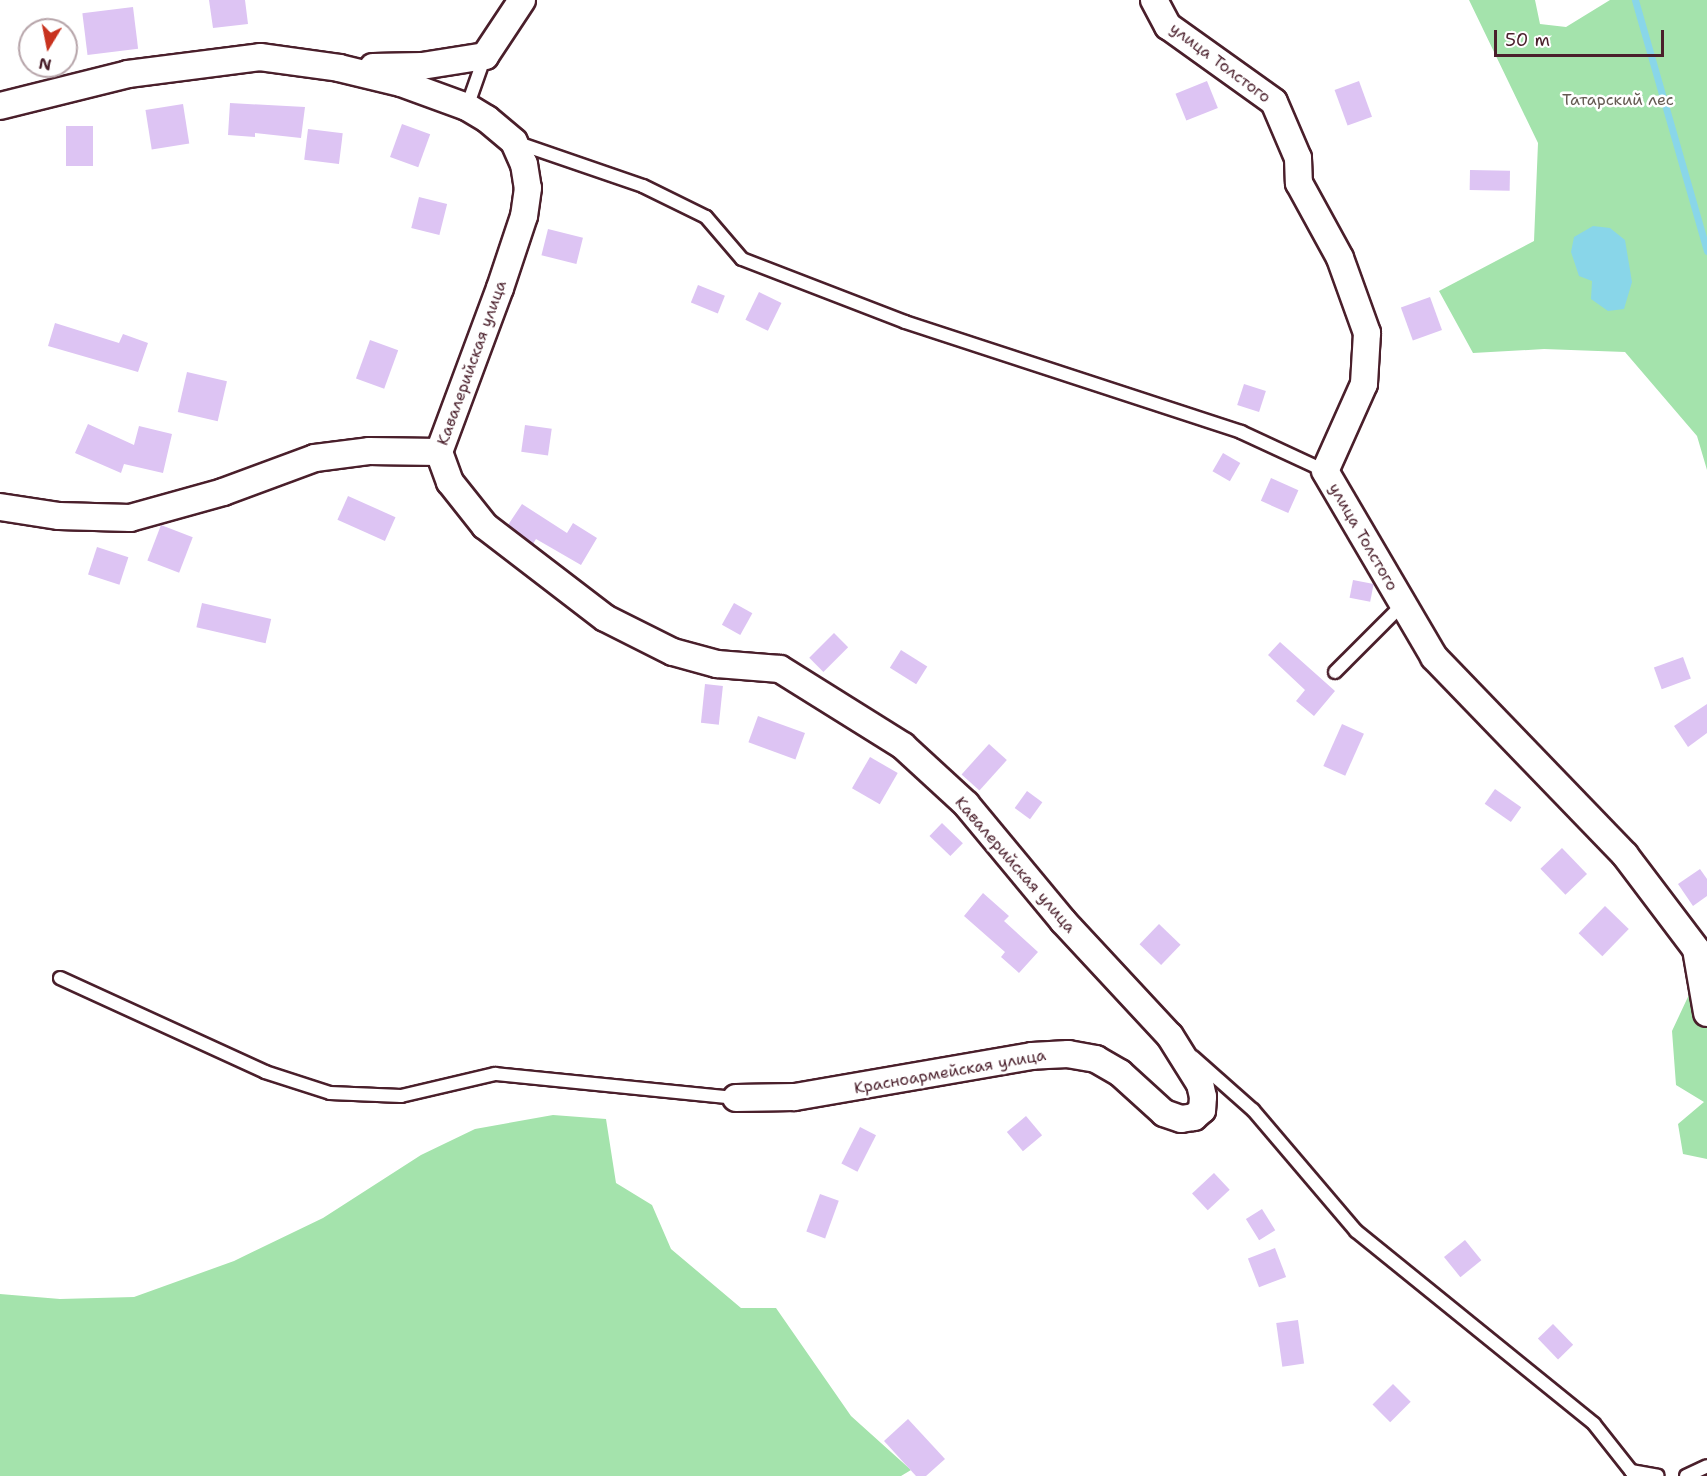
<!DOCTYPE html>
<html>
<head>
<meta charset="utf-8">
<style>
	body { margin:0 }
	#map { position:relative; width:1707px; height:1476px; overflow:hidden; background:#fff; font-family:"Shantell Sans",sans-serif }
	div>[style] { position:absolute }
	.green>* { inset:0; background:#a4e3ac }
	.water>* { inset:0; background:#89d6e9 }
	.stream>* { height:7px; margin:-3.5px; padding:0 3.5px; transform-origin:3.5px; border-radius:3.5px; background:#89d6e9 }
	.building>* { inset:0; background:#ddc4f3; transform-origin:0 0 }
	.roads { filter:drop-shadow(2px 0 #4a1f2b) drop-shadow(-2px 0 #4a1f2b) drop-shadow(0 2px #4a1f2b) drop-shadow(0 -2px #4a1f2b) }
	.service>* { height:12px; margin:-6px; padding:0 6px; transform-origin:6px; border-radius:6px; background:#fff }
	.minor>* { height:26px; margin:-13px; padding:0 13px; transform-origin:13px; border-radius:13px; background:#fff }
	span { translate:-50% -50%; white-space:nowrap; text-align:center; line-height:1.15; -webkit-text-stroke:5px #fff; paint-order:stroke }
	.street-label { font-size:16px; color:#4a1f2b }
	.park-label { font-size:16px; color:#655a52 }
	.north { position:absolute; left:18px; top:18px; width:60px; height:60px; box-sizing:border-box; background:#fff; border:2px solid #b7a5aa; border-radius:50%; rotate:190deg; font-size:16px; font-weight:700; line-height:24px; text-align:center; color:#4a1f2b }
	.north::after { content:''; display:block; margin:auto; width:21px; height:27px; background:#c8321e; clip-path:polygon(50% 0,100% 100%,50% 72%,0 100%) }
	.scale { position:absolute; left:1494px; top:30px; width:170px; height:27px; box-sizing:border-box; border:3px solid #4a1f2b; border-top:0; padding-left:8px; font-size:18px; line-height:21px; white-space:nowrap; color:#4a1f2b; -webkit-text-stroke:4px #fff; paint-order:stroke }
</style>
</head>
<body>
<div id="map">
	<div class="green">
		<i style="clip-path:polygon(1469px 0,1535px 0,1540px 24px,1566px 27px,1610px 0,1707px 0,1707px 470px,1697px 436px,1625px 352px,1544px 349px,1473px 353px,1439px 291px,1534px 241px,1538px 143px)"></i>
		<i style="clip-path:polygon(1694px 984px,1707px 984px,1707px 1159px,1683px 1154px,1678px 1124px,1704px 1102px,1676px 1085px,1672px 1031px)"></i>
		<i style="clip-path:polygon(553px 1115px,606px 1119px,616px 1183px,652px 1205px,671px 1249px,741px 1308px,776px 1308px,851px 1416px,911px 1470px,901px 1476px,0 1476px,0 1294px,60px 1299px,134px 1297px,234px 1261px,323px 1218px,421px 1155px,475px 1129px)"></i>
	</div>
	<div class="water">
		<i style="clip-path:polygon(1593px 226px,1610px 228px,1625px 240px,1632px 282px,1624px 309px,1608px 311px,1591px 299px,1592px 281px,1579px 276px,1571px 252px,1574px 237px)"></i>
	</div>
	<div class="stream">
		<i style="left:1635px;top:0;width:261px;rotate:74deg"></i>
	</div>
	<div class="building">
		<i style="clip-path:polygon(209px 0,245px 0,248px 24px,213px 28px)"></i>
		<i style="left:133px;top:7px;width:42px;height:51px;rotate:83deg"></i>
		<i style="left:1207px;top:81px;width:29px;height:34px;rotate:68deg"></i>
		<i style="left:1359px;top:81px;width:38px;height:26px;rotate:70deg"></i>
		<i style="clip-path:polygon(230px 103px,305px 107px,301px 138px,255px 133px,255px 137px,228px 135px)"></i>
		<i style="left:183px;top:104px;width:40px;height:38px;rotate:81deg"></i>
		<i style="left:402px;top:124px;width:30px;height:35px;rotate:20deg"></i>
		<i style="left:66px;top:126px;width:27px;height:40px"></i>
		<i style="left:308px;top:129px;width:35px;height:31px;rotate:7deg"></i>
		<i style="left:1470px;top:170px;width:40px;height:20px;rotate:1deg"></i>
		<i style="left:419px;top:197px;width:29px;height:32px;rotate:14deg"></i>
		<i style="left:548px;top:229px;width:36px;height:27px;rotate:14deg"></i>
		<i style="left:698px;top:285px;width:29px;height:19px;rotate:22deg"></i>
		<i style="left:759px;top:292px;width:25px;height:31px;rotate:26deg"></i>
		<i style="left:1430px;top:297px;width:35px;height:31px;rotate:70deg"></i>
		<i style="clip-path:polygon(55px 323px,119px 343px,123px 334px,148px 343px,138px 372px,48px 346px)"></i>
		<i style="left:370px;top:340px;width:30px;height:41px;rotate:20deg"></i>
		<i style="left:187px;top:372px;width:41px;height:41px;rotate:13deg"></i>
		<i style="left:1244px;top:384px;width:23px;height:22px;rotate:18deg"></i>
		<i style="clip-path:polygon(88px 424px,134px 445px,139px 426px,172px 434px,163px 473px,124px 464px,121px 473px,75px 453px)"></i>
		<i style="left:525px;top:425px;width:27px;height:27px;rotate:8deg"></i>
		<i style="left:1223px;top:453px;width:20px;height:21px;rotate:30deg"></i>
		<i style="left:1271px;top:478px;width:30px;height:25px;rotate:24deg"></i>
		<i style="left:348px;top:496px;width:52px;height:26px;rotate:24deg"></i>
		<i style="clip-path:polygon(522px 504px,567px 533px,573px 523px,597px 538px,581px 565px,536px 539px,533px 544px,508px 525px)"></i>
		<i style="left:161px;top:525px;width:34px;height:38px;rotate:21deg"></i>
		<i style="left:97px;top:547px;width:33px;height:29px;rotate:18deg"></i>
		<i style="left:1353px;top:580px;width:21px;height:18px;rotate:11deg"></i>
		<i style="left:202px;top:603px;width:71px;height:25px;rotate:13deg"></i>
		<i style="left:734px;top:603px;width:21px;height:25px;rotate:29deg"></i>
		<i style="left:834px;top:633px;width:20px;height:35px;rotate:45deg"></i>
		<i style="clip-path:polygon(1280px 642px,1335px 691px,1314px 716px,1296px 701px,1305px 690px,1268px 655px)"></i>
		<i style="left:901px;top:650px;width:31px;height:21px;rotate:32deg"></i>
		<i style="left:1683px;top:657px;width:23px;height:31px;rotate:70deg"></i>
		<i style="left:705px;top:684px;width:18px;height:39px;rotate:6deg"></i>
		<i style="clip-path:polygon(1707px 704px,1707px 733px,1688px 747px,1674px 726px)"></i>
		<i style="left:758px;top:716px;width:50px;height:28px;rotate:20deg"></i>
		<i style="left:1342px;top:724px;width:24px;height:46px;rotate:24deg"></i>
		<i style="left:989px;top:744px;width:24px;height:41px;rotate:42deg"></i>
		<i style="left:870px;top:757px;width:32px;height:36px;rotate:30deg"></i>
		<i style="left:1495px;top:789px;width:32px;height:18px;rotate:35deg"></i>
		<i style="left:1027px;top:791px;width:19px;height:21px;rotate:36deg"></i>
		<i style="left:942px;top:823px;width:29px;height:18px;rotate:44deg"></i>
		<i style="left:1562px;top:848px;width:36px;height:30px;rotate:46deg"></i>
		<i style="clip-path:polygon(1700px 869px,1707px 879px,1707px 896px,1693px 906px,1678px 884px)"></i>
		<i style="clip-path:polygon(983px 893px,1009px 916px,1004px 921px,1038px 952px,1019px 973px,1001px 957px,1005px 952px,964px 916px)"></i>
		<i style="left:1605px;top:906px;width:33px;height:38px;rotate:44deg"></i>
		<i style="left:1159px;top:924px;width:30px;height:28px;rotate:44deg"></i>
		<i style="left:1026px;top:1116px;width:25px;height:25px;rotate:50deg"></i>
		<i style="left:860px;top:1127px;width:18px;height:41px;rotate:27deg"></i>
		<i style="left:1214px;top:1173px;width:23px;height:30px;rotate:47deg"></i>
		<i style="left:820px;top:1194px;width:20px;height:40px;rotate:20deg"></i>
		<i style="left:1262px;top:1209px;width:25px;height:19px;rotate:58deg"></i>
		<i style="left:1465px;top:1240px;width:26px;height:27px;rotate:51deg"></i>
		<i style="left:1275px;top:1248px;width:31px;height:29px;rotate:69deg"></i>
		<i style="left:1298px;top:1320px;width:44px;height:22px;rotate:82deg"></i>
		<i style="left:1553px;top:1324px;width:29px;height:21px;rotate:46deg"></i>
		<i style="left:1393px;top:1384px;width:25px;height:29px;rotate:45deg"></i>
		<i style="clip-path:polygon(908px 1419px,945px 1459px,926px 1476px,916px 1476px,884px 1441px)"></i>
	</div>
	<div class="roads">
		<div class="service">
			<i style="left:467px;top:107px;width:54px;rotate:-70.6deg"></i>
			<i style="left:515px;top:142px;width:135px;rotate:19deg"></i>
			<i style="left:643px;top:186px;width:70px;rotate:26.2deg"></i>
			<i style="left:706px;top:217px;width:55px;rotate:49.4deg"></i>
			<i style="left:742px;top:259px;width:175px;rotate:21.1deg"></i>
			<i style="left:905px;top:322px;width:354px;rotate:18.1deg"></i>
			<i style="left:1241px;top:432px;width:93px;rotate:24.9deg"></i>
			<i style="left:1335px;top:672px;width:96px;rotate:-45deg"></i>
			<i style="left:60px;top:978px;width:226px;rotate:24.6deg"></i>
			<i style="left:265px;top:1072px;width:68px;rotate:17.9deg"></i>
			<i style="left:330px;top:1093px;width:71px;rotate:2.4deg"></i>
			<i style="left:401px;top:1096px;width:97px;rotate:-13.2deg"></i>
			<i style="left:495px;top:1074px;width:242px;rotate:5.7deg"></i>
			<i style="left:1193px;top:1057px;width:80px;rotate:41.5deg"></i>
			<i style="left:1253px;top:1110px;width:159px;rotate:49.6deg"></i>
			<i style="left:1356px;top:1231px;width:306px;rotate:39deg"></i>
			<i style="left:1594px;top:1424px;width:66px;rotate:51.7deg"></i>
			<i style="left:1631px;top:1471px;width:27px;rotate:10deg"></i>
			<i style="left:1686px;top:1476px;width:23px;rotate:-25deg"></i>
		</div>
		<div class="minor">
			<i style="left:1154px;top:0;width:30px;rotate:62deg"></i>
			<i style="left:1168px;top:26px;width:130px;rotate:35.6deg"></i>
			<i style="left:1274px;top:102px;width:61px;rotate:66.8deg"></i>
			<i style="left:1298px;top:158px;width:25px;rotate:88deg"></i>
			<i style="left:1299px;top:183px;width:85px;rotate:61.3deg"></i>
			<i style="left:1340px;top:258px;width:80px;rotate:70.2deg"></i>
			<i style="left:1367px;top:333px;width:51px;rotate:93.4deg"></i>
			<i style="left:1364px;top:384px;width:95px;rotate:114.1deg"></i>
			<i style="left:1325px;top:471px;width:216px;rotate:59.6deg"></i>
			<i style="left:1434px;top:657px;width:275px;rotate:46deg"></i>
			<i style="left:1625px;top:855px;width:118px;rotate:52.9deg"></i>
			<i style="left:1696px;top:949px;width:65px;rotate:80.2deg"></i>
			<i style="left:373px;top:67px;width:49px;rotate:-1.2deg"></i>
			<i style="left:422px;top:66px;width:64px;rotate:-9deg"></i>
			<i style="left:485px;top:56px;width:67px;rotate:-56.5deg"></i>
			<i style="left:0;top:106px;width:132px;rotate:-14deg"></i>
			<i style="left:128px;top:74px;width:133px;rotate:-7.3deg"></i>
			<i style="left:260px;top:57px;width:80px;rotate:7.9deg"></i>
			<i style="left:339px;top:68px;width:64px;rotate:13.6deg"></i>
			<i style="left:401px;top:83px;width:70px;rotate:20deg"></i>
			<i style="left:467px;top:107px;width:23px;rotate:31deg"></i>
			<i style="left:487px;top:119px;width:35px;rotate:40deg"></i>
			<i style="left:514px;top:142px;width:24px;rotate:66deg"></i>
			<i style="left:524px;top:164px;width:24px;rotate:81deg"></i>
			<i style="left:528px;top:188px;width:28px;rotate:98deg"></i>
			<i style="left:524px;top:216px;width:76px;rotate:108.4deg"></i>
			<i style="left:500px;top:288px;width:175px;rotate:110.4deg"></i>
			<i style="left:439px;top:452px;width:32px;rotate:70deg"></i>
			<i style="left:450px;top:482px;width:56px;rotate:51.5deg"></i>
			<i style="left:485px;top:526px;width:151px;rotate:37.5deg"></i>
			<i style="left:605px;top:618px;width:76px;rotate:26.6deg"></i>
			<i style="left:673px;top:652px;width:46px;rotate:15.3deg"></i>
			<i style="left:717px;top:664px;width:63px;rotate:4.5deg"></i>
			<i style="left:780px;top:669px;width:145px;rotate:32deg"></i>
			<i style="left:903px;top:746px;width:86px;rotate:42.6deg"></i>
			<i style="left:966px;top:804px;width:152px;rotate:50.3deg"></i>
			<i style="left:1063px;top:921px;width:157px;rotate:47.1deg"></i>
			<i style="left:1170px;top:1036px;width:57px;rotate:58deg"></i>
			<i style="left:1200px;top:1084px;width:13px;rotate:77deg"></i>
			<i style="left:1203px;top:1097px;width:13px;rotate:94deg"></i>
			<i style="left:1202px;top:1110px;width:11px;rotate:139deg"></i>
			<i style="left:1194px;top:1117px;width:13px;rotate:171deg"></i>
			<i style="left:1181px;top:1119px;width:18px;rotate:-161deg"></i>
			<i style="left:1164px;top:1113px;width:59px;rotate:-137.7deg"></i>
			<i style="left:1120px;top:1073px;width:28px;rotate:-150deg"></i>
			<i style="left:1096px;top:1059px;width:28px;rotate:-170deg"></i>
			<i style="left:1068px;top:1054px;width:36px;rotate:177deg"></i>
			<i style="left:1032px;top:1056px;width:242px;rotate:170.2deg"></i>
			<i style="left:794px;top:1097px;width:58px;rotate:179deg"></i>
			<i style="left:0;top:507px;width:60px;rotate:8.7deg"></i>
			<i style="left:59px;top:516px;width:71px;rotate:1.6deg"></i>
			<i style="left:130px;top:518px;width:97px;rotate:-15.6deg"></i>
			<i style="left:223px;top:492px;width:98px;rotate:-20.3deg"></i>
			<i style="left:315px;top:458px;width:54px;rotate:-7.4deg"></i>
			<i style="left:369px;top:451px;width:70px;rotate:0.8deg"></i>
		</div>
	</div>
	<div class="street-label">
		<span style="left:1220px;top:63px;rotate:37deg">улица Толстого</span>
		<span style="left:472px;top:363px;rotate:-70deg">Кавалерийская улица</span>
		<span style="left:1363px;top:537px;rotate:60deg">улица Толстого</span>
		<span style="left:1015px;top:865px;rotate:49deg">Кавалерийская улица</span>
		<span style="left:950px;top:1072px;rotate:-10deg">Красноармейская улица</span>
	</div>
	<div class="park-label">
		<span style="left:1618px;top:100px">Татарский лес</span>
	</div>
	<div class="north">N</div>
	<div class="scale">50 m</div>
</div>
</body>
</html>
